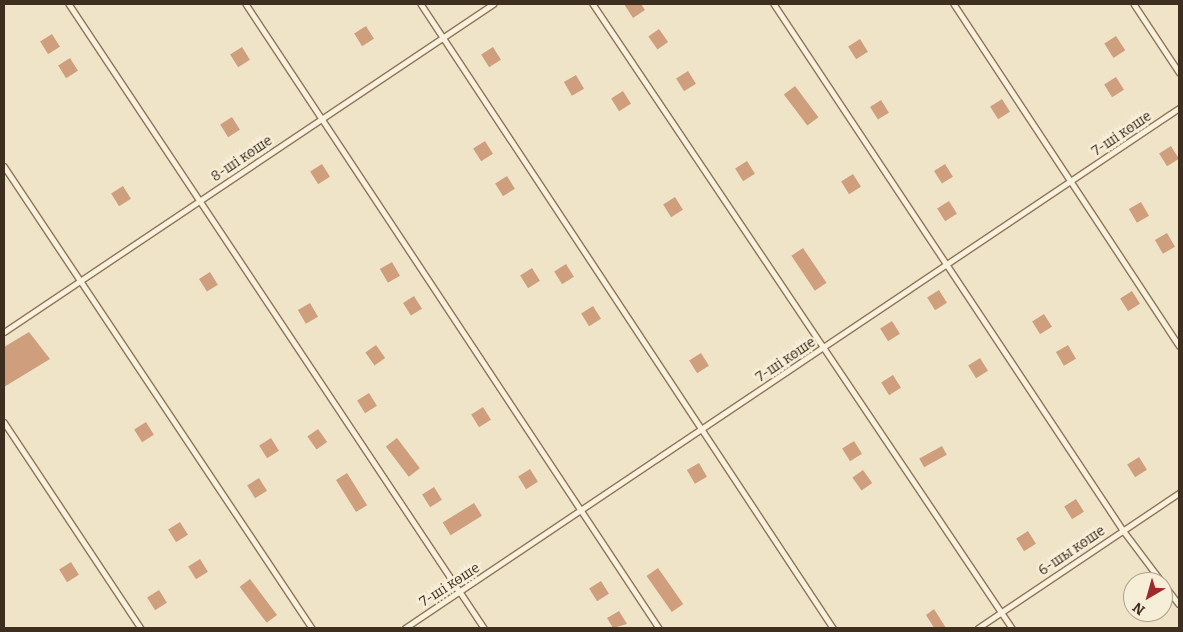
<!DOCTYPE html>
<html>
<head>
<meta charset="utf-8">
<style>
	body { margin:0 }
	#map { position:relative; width:1183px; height:632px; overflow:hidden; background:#f0e4c8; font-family:Bitter,serif }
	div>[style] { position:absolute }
	.building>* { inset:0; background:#cf9f7d; transform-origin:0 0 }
	.roads { filter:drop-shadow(1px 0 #8d765c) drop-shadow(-1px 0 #8d765c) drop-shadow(0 1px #8d765c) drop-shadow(0 -1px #8d765c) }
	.lane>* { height:4.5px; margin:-2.25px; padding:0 2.25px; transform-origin:2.25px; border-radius:2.25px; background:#faf1dc }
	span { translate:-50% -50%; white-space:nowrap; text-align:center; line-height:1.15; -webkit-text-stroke:4.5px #f7eed8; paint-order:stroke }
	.street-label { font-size:14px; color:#3d2e20 }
	.frame { position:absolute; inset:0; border:5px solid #3d2e20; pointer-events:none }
	.north { position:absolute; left:1123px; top:572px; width:50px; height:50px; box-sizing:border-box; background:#f7eed8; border:1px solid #ada18e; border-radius:50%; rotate:218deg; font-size:14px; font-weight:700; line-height:20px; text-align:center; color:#3d2e20 }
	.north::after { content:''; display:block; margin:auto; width:18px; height:22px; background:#9e2a2b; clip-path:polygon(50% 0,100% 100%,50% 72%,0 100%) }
</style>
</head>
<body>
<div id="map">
	<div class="building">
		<i style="clip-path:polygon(624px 4px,641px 4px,645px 10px,633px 18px)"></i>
		<i style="left:366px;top:26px;width:15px;height:14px;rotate:58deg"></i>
		<i style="left:659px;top:29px;width:16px;height:13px;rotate:55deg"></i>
		<i style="left:52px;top:34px;width:15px;height:14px;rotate:58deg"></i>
		<i style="left:1116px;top:36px;width:17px;height:14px;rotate:57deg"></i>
		<i style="left:860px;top:39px;width:15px;height:14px;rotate:58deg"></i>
		<i style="left:242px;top:47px;width:15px;height:14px;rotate:58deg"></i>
		<i style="left:493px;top:47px;width:15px;height:14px;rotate:58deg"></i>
		<i style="left:70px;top:58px;width:15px;height:14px;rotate:58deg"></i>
		<i style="left:688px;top:71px;width:15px;height:14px;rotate:58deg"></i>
		<i style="left:576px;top:75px;width:16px;height:14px;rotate:60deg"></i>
		<i style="left:1116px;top:77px;width:15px;height:14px;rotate:58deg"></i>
		<i style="left:795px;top:86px;width:39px;height:14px;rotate:53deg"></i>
		<i style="left:623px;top:91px;width:15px;height:14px;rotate:58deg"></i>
		<i style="left:1002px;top:99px;width:15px;height:14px;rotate:58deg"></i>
		<i style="left:881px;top:100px;width:15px;height:13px;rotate:58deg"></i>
		<i style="left:232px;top:117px;width:15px;height:14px;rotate:58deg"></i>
		<i style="left:485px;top:141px;width:15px;height:14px;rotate:58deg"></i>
		<i style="left:1171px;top:146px;width:15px;height:14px;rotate:58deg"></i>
		<i style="left:747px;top:161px;width:15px;height:14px;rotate:58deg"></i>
		<i style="left:322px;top:164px;width:15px;height:14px;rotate:58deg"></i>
		<i style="left:945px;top:164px;width:15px;height:13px;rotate:58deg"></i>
		<i style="left:853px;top:174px;width:15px;height:14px;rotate:58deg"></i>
		<i style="left:507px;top:176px;width:15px;height:14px;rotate:58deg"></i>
		<i style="left:123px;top:186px;width:15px;height:14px;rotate:58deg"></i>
		<i style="left:675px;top:197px;width:15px;height:14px;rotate:58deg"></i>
		<i style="left:949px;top:201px;width:15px;height:14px;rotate:58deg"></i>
		<i style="left:1141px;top:202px;width:16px;height:14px;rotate:60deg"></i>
		<i style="left:1167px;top:233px;width:16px;height:14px;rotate:60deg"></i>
		<i style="left:803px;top:248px;width:42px;height:14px;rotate:56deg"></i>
		<i style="left:392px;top:262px;width:16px;height:14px;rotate:60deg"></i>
		<i style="left:566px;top:264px;width:15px;height:14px;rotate:58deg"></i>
		<i style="left:532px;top:268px;width:15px;height:14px;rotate:58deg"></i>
		<i style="left:210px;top:272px;width:15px;height:13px;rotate:58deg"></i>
		<i style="left:939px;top:290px;width:15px;height:14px;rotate:58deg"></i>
		<i style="left:1132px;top:291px;width:15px;height:14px;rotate:58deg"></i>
		<i style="left:414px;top:296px;width:15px;height:13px;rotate:58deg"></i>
		<i style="left:310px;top:303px;width:16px;height:14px;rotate:60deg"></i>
		<i style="left:593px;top:306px;width:15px;height:14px;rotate:58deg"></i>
		<i style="left:1044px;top:314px;width:15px;height:14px;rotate:58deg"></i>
		<i style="left:892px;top:321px;width:15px;height:14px;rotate:58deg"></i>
		<i style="clip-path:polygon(29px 332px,50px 359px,4px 387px,4px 347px)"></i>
		<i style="left:376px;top:345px;width:16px;height:13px;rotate:55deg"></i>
		<i style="left:1068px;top:345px;width:16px;height:14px;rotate:60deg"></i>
		<i style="left:701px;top:353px;width:15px;height:14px;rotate:58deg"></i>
		<i style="left:980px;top:358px;width:15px;height:14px;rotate:58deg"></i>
		<i style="left:893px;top:375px;width:15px;height:14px;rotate:58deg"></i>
		<i style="left:369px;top:393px;width:15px;height:14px;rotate:58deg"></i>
		<i style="left:483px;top:407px;width:15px;height:14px;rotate:58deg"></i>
		<i style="left:146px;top:422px;width:15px;height:14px;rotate:58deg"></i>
		<i style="left:318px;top:429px;width:16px;height:13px;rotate:55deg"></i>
		<i style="left:271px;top:438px;width:15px;height:14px;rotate:58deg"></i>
		<i style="left:397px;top:438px;width:38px;height:14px;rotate:53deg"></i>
		<i style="left:854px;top:441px;width:15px;height:14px;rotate:58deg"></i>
		<i style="left:942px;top:446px;width:10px;height:26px;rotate:61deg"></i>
		<i style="left:1139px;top:457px;width:15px;height:14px;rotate:58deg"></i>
		<i style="left:699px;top:463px;width:16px;height:14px;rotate:60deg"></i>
		<i style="left:530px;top:469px;width:15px;height:14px;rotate:58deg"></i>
		<i style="left:863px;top:470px;width:16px;height:13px;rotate:55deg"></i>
		<i style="left:347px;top:473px;width:38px;height:13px;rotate:58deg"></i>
		<i style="left:259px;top:478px;width:15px;height:14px;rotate:58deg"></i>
		<i style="left:434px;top:487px;width:15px;height:14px;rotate:58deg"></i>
		<i style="left:1076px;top:499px;width:15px;height:14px;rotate:58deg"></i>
		<i style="left:474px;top:503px;width:15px;height:37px;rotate:58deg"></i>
		<i style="left:180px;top:522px;width:15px;height:14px;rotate:58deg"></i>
		<i style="left:1028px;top:531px;width:15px;height:14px;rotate:58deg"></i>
		<i style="left:200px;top:559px;width:15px;height:14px;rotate:58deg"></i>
		<i style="left:71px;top:562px;width:15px;height:14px;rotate:58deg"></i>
		<i style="left:658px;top:568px;width:44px;height:14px;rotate:55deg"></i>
		<i style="left:250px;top:579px;width:45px;height:13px;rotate:53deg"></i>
		<i style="left:601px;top:581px;width:15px;height:14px;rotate:58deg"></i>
		<i style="left:159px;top:590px;width:15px;height:14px;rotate:58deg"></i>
		<i style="clip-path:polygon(934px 609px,946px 628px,934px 628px,926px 615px)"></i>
		<i style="clip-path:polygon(619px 611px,627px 624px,613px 628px,607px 618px)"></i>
	</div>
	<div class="roads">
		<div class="lane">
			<i style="left:69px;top:4px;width:749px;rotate:56.37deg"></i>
			<i style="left:246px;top:4px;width:748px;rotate:56.5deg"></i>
			<i style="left:421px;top:4px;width:748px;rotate:56.56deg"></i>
			<i style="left:593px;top:4px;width:752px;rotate:56.12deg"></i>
			<i style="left:774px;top:4px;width:631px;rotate:56.44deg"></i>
			<i style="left:1123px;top:530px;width:65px;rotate:53.1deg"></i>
			<i style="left:954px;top:4px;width:409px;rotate:56.6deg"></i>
			<i style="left:1134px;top:4px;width:82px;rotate:56.5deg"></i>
			<i style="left:4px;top:166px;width:555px;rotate:56.31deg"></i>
			<i style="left:4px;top:332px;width:589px;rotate:-33.85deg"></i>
			<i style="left:4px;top:422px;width:247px;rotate:56.4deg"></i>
			<i style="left:1163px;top:583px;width:26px;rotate:53deg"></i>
			<i style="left:405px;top:628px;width:932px;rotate:-33.89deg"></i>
			<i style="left:978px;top:628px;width:242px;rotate:-33.9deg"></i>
		</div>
	</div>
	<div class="street-label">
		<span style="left:1122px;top:134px;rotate:-34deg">7-ші көше</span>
		<span style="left:242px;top:159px;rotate:-34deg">8-ші көше</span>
		<span style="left:786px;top:360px;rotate:-34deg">7-ші көше</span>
		<span style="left:1072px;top:551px;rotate:-34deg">6-шы көше</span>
		<span style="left:450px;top:585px;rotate:-33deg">7-ші көше</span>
	</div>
	<div class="frame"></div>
	<div class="north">N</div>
</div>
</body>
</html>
